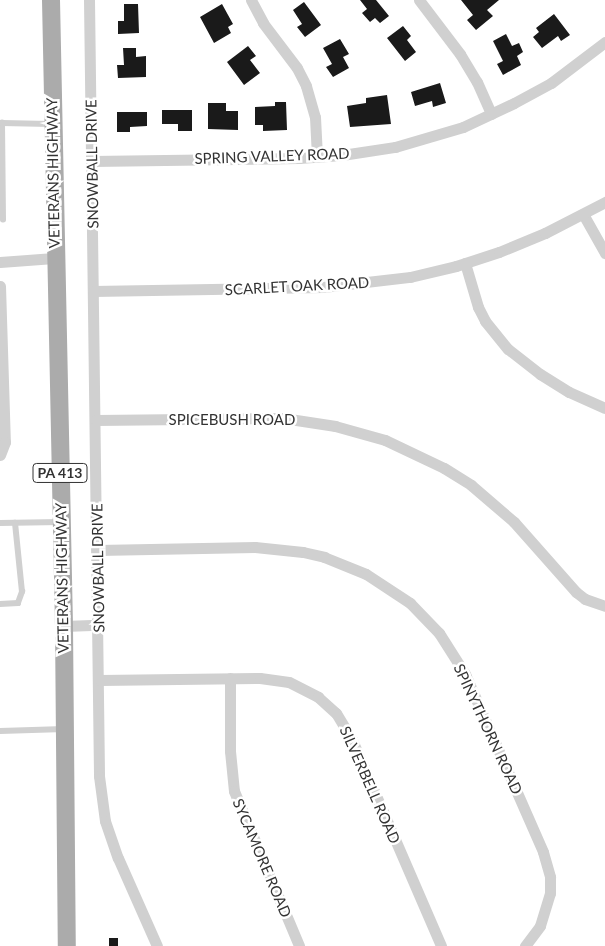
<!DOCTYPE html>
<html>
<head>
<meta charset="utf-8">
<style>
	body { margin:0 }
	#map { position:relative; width:605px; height:946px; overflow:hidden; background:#fff; font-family:Lato,sans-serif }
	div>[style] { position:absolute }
	.building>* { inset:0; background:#1a1a1a; transform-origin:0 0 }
	.service>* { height:5.5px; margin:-2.75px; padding:0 2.75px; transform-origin:2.75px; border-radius:2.75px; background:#d0d0d0 }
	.minor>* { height:11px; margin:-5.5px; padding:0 5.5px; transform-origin:5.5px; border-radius:5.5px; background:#d0d0d0 }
	.primary>* { height:18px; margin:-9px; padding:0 9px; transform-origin:9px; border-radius:9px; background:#ababab }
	span { translate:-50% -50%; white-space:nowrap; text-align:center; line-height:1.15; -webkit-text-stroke:5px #fff; paint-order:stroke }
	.shield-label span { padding:1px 4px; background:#fff; border:1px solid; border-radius:4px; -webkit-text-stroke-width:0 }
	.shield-label { font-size:14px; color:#333; font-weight:700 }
	.street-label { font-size:15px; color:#333 }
</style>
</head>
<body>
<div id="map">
	<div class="building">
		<i style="clip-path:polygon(360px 0,376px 0,389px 16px,380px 23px,375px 18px,370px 22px,362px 13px,367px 9px)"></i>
		<i style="clip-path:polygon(461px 0,499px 0,487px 10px,493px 16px,476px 30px,467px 20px,473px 15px)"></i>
		<i style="clip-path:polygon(304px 2px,321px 25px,305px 37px,297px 27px,302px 24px,293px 10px)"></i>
		<i style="clip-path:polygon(124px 4px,138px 4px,139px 33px,118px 34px,118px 21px,124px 21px)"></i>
		<i style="clip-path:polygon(222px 4px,233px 24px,228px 27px,231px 33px,214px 43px,200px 17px)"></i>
		<i style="clip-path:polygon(554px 14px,570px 35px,561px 41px,558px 36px,542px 48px,533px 37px,539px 32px,536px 28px)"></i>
		<i style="clip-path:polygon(403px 26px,411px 36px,407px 40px,416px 52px,405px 61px,387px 38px)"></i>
		<i style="clip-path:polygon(506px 34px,512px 46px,519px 43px,523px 52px,517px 56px,521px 65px,503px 75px,497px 64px,503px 61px,493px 41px)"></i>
		<i style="clip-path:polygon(340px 39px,349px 54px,343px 57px,349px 68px,333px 77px,326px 67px,332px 64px,323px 48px)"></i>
		<i style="clip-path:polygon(248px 46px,256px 56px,250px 60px,260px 73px,244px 85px,227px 62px)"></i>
		<i style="clip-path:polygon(123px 48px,136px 48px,136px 57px,146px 56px,146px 77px,118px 78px,117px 65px,124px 65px)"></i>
		<i style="clip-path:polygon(440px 83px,446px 103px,433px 107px,432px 101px,415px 106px,411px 92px)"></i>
		<i style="clip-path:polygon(387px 95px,391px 124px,350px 127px,347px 106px,366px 103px,366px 98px)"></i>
		<i style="clip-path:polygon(275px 102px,286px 102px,287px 130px,263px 131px,263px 125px,255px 125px,255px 107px,275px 106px)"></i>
		<i style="clip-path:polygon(208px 103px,226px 103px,226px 111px,238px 111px,238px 130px,208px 129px)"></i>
		<i style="clip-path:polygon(162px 110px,192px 110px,192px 131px,178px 131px,178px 124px,162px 124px)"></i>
		<i style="clip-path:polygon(117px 112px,147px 112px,147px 126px,130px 127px,130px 132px,117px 132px)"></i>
		<i style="left:109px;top:938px;width:9px;height:8px"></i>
	</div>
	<div class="service">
		<i style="left:3px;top:220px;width:97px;rotate:-90.6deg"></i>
		<i style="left:2px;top:123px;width:48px;rotate:1.2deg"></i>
		<i style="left:0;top:523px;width:60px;rotate:-1deg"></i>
		<i style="left:0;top:604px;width:18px;rotate:-3deg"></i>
		<i style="left:18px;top:603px;width:12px;rotate:-70deg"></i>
		<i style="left:22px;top:592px;width:69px;rotate:-95.8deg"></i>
		<i style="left:0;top:731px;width:64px;rotate:-1.8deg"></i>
	</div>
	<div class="minor">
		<i style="left:89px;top:0;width:776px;rotate:89.26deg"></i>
		<i style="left:99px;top:776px;width:45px;rotate:82.4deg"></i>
		<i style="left:105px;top:821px;width:39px;rotate:71deg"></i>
		<i style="left:118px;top:858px;width:96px;rotate:66.1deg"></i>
		<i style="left:251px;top:0;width:26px;rotate:62deg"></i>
		<i style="left:263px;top:23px;width:56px;rotate:52.9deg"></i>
		<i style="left:297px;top:68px;width:20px;rotate:63deg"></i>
		<i style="left:306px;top:86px;width:32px;rotate:74deg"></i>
		<i style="left:315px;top:117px;width:40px;rotate:87.1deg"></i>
		<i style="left:419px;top:0;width:68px;rotate:52.8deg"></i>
		<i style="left:460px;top:54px;width:33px;rotate:59deg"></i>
		<i style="left:477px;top:82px;width:35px;rotate:66deg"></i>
		<i style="left:92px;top:161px;width:207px;rotate:-0.8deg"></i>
		<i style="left:299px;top:158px;width:43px;rotate:-4deg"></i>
		<i style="left:342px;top:155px;width:54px;rotate:-8.6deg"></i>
		<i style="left:395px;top:147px;width:71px;rotate:-16.4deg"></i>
		<i style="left:463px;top:127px;width:56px;rotate:-25.2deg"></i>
		<i style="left:514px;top:103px;width:42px;rotate:-28.4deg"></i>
		<i style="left:551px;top:83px;width:68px;rotate:-37.2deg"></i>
		<i style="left:583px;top:214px;width:45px;rotate:60.6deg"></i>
		<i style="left:0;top:262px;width:54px;rotate:-4.2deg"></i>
		<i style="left:465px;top:263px;width:46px;rotate:73.5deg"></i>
		<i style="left:478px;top:307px;width:16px;rotate:63deg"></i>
		<i style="left:485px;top:321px;width:36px;rotate:51deg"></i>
		<i style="left:508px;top:349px;width:41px;rotate:38deg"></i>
		<i style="left:540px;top:374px;width:34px;rotate:32deg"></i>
		<i style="left:569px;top:392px;width:39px;rotate:24deg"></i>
		<i style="left:0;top:286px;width:156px;rotate:88.2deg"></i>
		<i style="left:5px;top:442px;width:14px;rotate:111deg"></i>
		<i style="left:93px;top:291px;width:230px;rotate:-1deg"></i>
		<i style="left:323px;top:287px;width:88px;rotate:-6.6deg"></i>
		<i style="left:410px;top:277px;width:47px;rotate:-13.4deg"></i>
		<i style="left:456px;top:266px;width:45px;rotate:-18deg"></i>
		<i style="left:499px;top:252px;width:50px;rotate:-22.4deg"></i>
		<i style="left:545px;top:233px;width:68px;rotate:-27.3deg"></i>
		<i style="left:96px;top:420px;width:187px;rotate:-0.6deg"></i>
		<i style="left:283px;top:418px;width:53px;rotate:8.7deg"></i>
		<i style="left:335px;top:426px;width:52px;rotate:15.6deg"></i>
		<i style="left:385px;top:440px;width:65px;rotate:25.4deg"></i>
		<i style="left:444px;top:468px;width:32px;rotate:32deg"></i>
		<i style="left:471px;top:485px;width:57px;rotate:40.7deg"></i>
		<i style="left:514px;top:522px;width:94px;rotate:48.5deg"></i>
		<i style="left:576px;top:592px;width:11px;rotate:38deg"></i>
		<i style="left:585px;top:599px;width:21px;rotate:19deg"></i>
		<i style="left:98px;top:550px;width:157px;rotate:-1.1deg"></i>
		<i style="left:255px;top:547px;width:48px;rotate:5.9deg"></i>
		<i style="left:303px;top:552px;width:22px;rotate:13deg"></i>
		<i style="left:324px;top:557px;width:45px;rotate:22deg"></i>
		<i style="left:366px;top:574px;width:53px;rotate:33.4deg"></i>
		<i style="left:410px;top:603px;width:42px;rotate:46deg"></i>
		<i style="left:439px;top:633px;width:49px;rotate:57.6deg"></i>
		<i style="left:465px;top:674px;width:194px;rotate:66.3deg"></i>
		<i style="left:543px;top:852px;width:26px;rotate:74deg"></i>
		<i style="left:550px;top:877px;width:16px;rotate:90deg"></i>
		<i style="left:550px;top:893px;width:34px;rotate:107deg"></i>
		<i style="left:540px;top:926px;width:25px;rotate:127deg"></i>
		<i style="left:64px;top:626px;width:34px;rotate:-2deg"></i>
		<i style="left:230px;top:678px;width:73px;rotate:90deg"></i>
		<i style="left:230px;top:751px;width:40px;rotate:84.3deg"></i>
		<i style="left:234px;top:791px;width:168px;rotate:67.2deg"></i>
		<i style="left:100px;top:680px;width:160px;rotate:-0.7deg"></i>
		<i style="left:260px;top:678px;width:29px;rotate:8deg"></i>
		<i style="left:289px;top:682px;width:33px;rotate:27deg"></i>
		<i style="left:318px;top:697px;width:24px;rotate:42deg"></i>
		<i style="left:336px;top:713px;width:31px;rotate:59deg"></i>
		<i style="left:352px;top:740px;width:224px;rotate:66.6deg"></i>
	</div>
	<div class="primary">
		<i style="left:51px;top:0;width:626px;rotate:88.81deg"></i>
		<i style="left:64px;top:626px;width:320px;rotate:89.5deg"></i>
	</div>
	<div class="shield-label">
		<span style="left:60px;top:473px">PA 413</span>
	</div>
	<div class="street-label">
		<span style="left:272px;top:156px;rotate:-2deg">SPRING VALLEY ROAD</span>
		<span style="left:92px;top:164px;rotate:-91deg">SNOWBALL DRIVE</span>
		<span style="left:53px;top:173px;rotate:-91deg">VETERANS HIGHWAY</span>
		<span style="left:297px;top:286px;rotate:-3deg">SCARLET OAK ROAD</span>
		<span style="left:232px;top:420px">SPICEBUSH ROAD</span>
		<span style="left:98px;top:568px;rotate:-91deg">SNOWBALL DRIVE</span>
		<span style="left:62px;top:578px;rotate:-91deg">VETERANS HIGHWAY</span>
		<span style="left:488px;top:729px;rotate:65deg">SPINYTHORN ROAD</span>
		<span style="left:370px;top:785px;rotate:66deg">SILVERBELL ROAD</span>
		<span style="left:262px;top:858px;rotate:67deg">SYCAMORE ROAD</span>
	</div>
</div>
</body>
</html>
